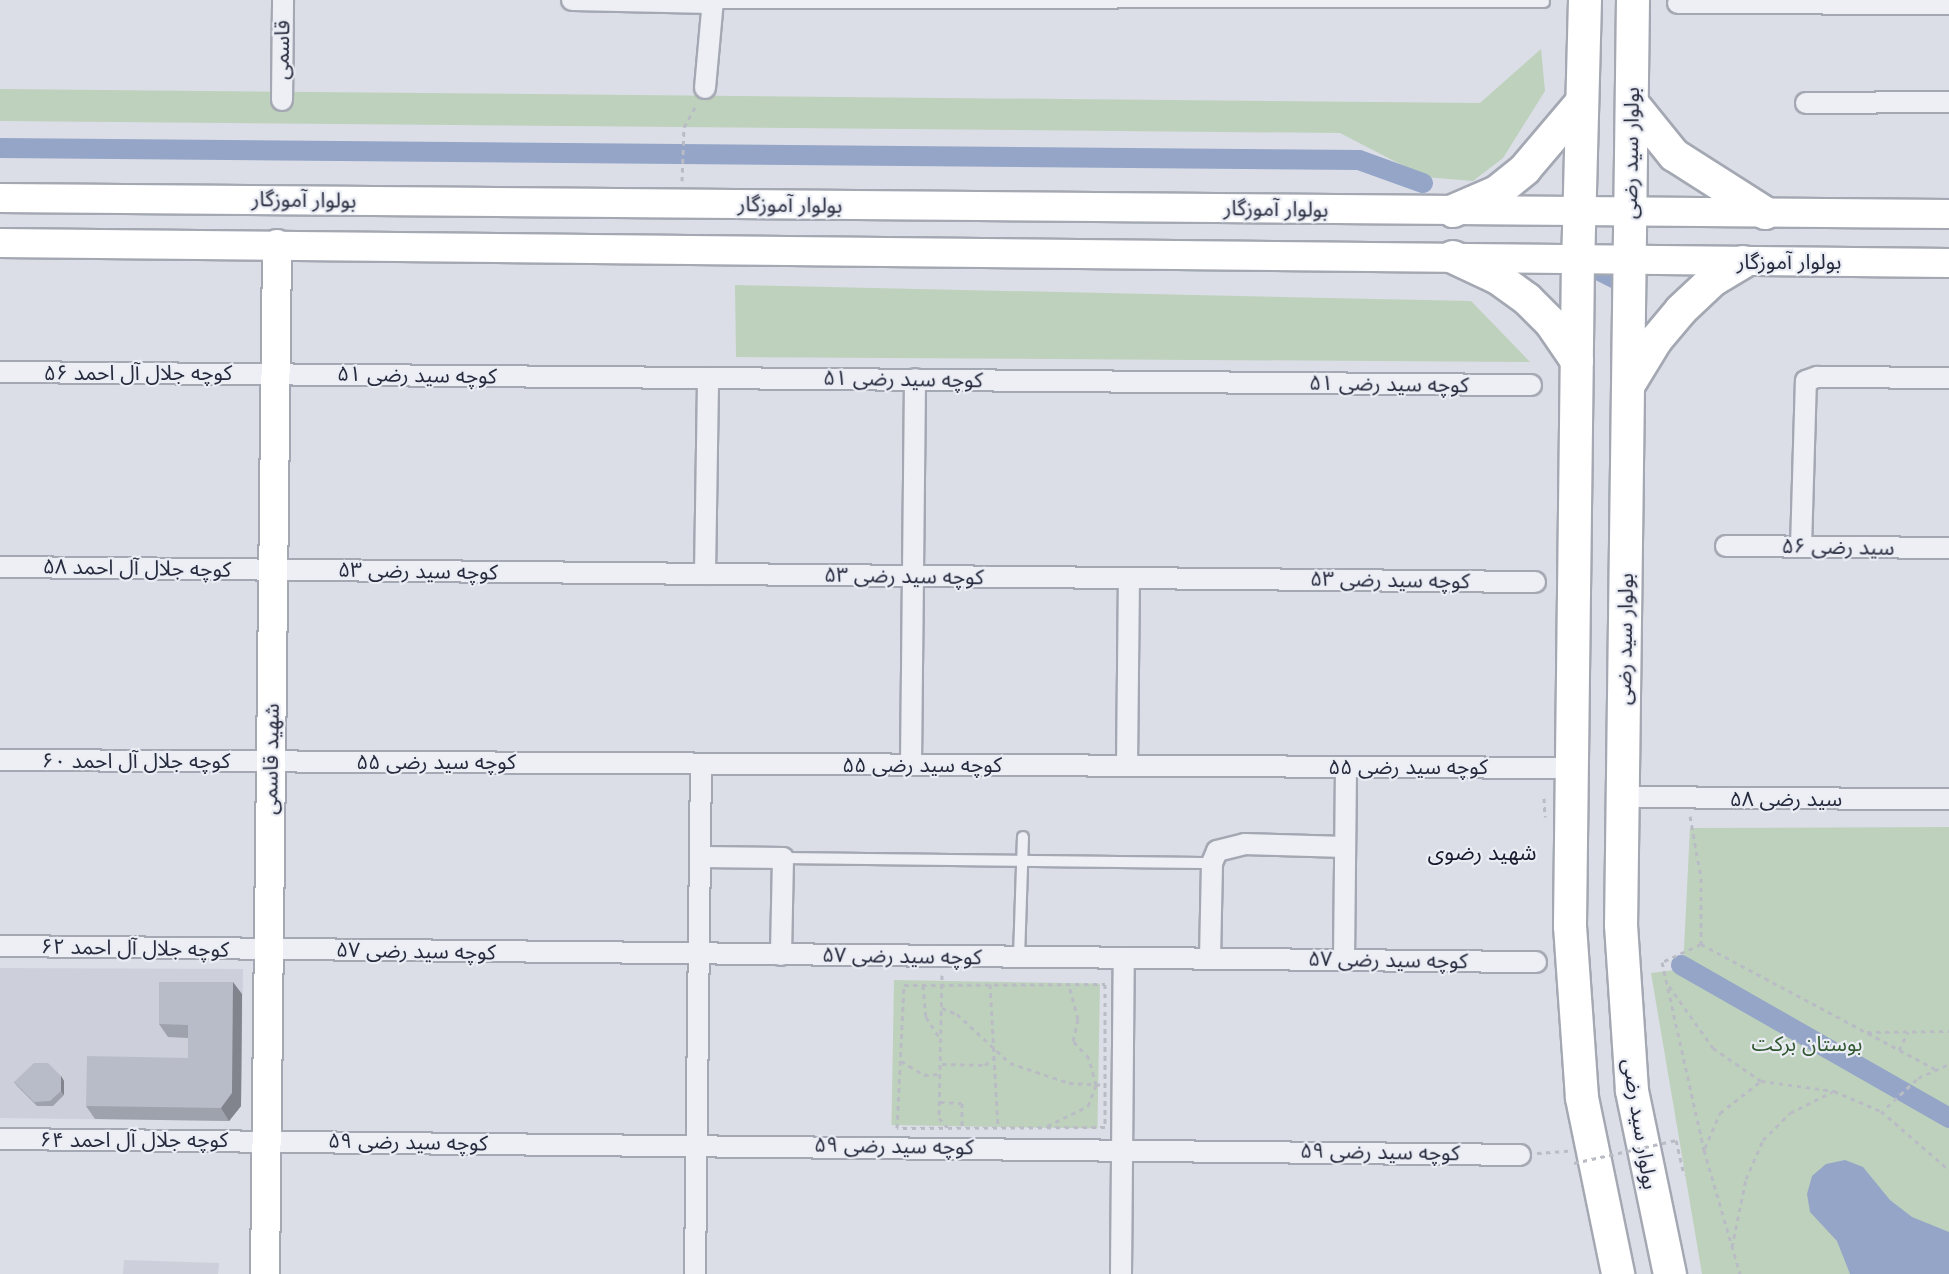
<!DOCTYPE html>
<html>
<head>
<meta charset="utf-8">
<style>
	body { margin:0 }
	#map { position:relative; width:1949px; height:1274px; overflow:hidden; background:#dbdee6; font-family:Arial,"Noto Sans Arabic",sans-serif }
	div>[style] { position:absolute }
	.built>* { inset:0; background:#cdd0db }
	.green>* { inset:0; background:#bed1bc; transform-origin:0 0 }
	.water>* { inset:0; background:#94a5c8 }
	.canal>* { height:20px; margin:-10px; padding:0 10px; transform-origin:10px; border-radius:10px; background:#94a5c8 }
	.path>* { height:3px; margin-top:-1.5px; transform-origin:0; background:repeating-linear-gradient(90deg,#babcc5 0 4.5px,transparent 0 9px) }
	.roads { filter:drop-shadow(2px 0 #a4a8b3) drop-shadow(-2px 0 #a4a8b3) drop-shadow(0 2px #a4a8b3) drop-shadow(0 -2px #a4a8b3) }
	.lane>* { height:10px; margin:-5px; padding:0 5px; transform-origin:5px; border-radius:5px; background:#eeeff5 }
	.street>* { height:20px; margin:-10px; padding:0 10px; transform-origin:10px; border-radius:10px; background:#eeeff5 }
	.secondary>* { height:28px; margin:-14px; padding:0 14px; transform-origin:14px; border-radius:14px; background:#fff }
	.primary>* { height:32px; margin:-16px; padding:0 16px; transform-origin:16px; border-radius:16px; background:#fff }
	.path-bridge>* { height:3px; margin-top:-1.5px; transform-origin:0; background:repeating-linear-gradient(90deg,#babcc5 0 4.5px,transparent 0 9px) }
	.wall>* { inset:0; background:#9ea2ad }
	.shaded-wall>* { inset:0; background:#81848d }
	.building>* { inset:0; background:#b8bcc9 }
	span { translate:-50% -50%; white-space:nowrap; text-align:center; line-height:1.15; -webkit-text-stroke:4.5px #ebedf4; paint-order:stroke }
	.street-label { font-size:21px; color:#252a3d }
	.park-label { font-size:21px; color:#335932 }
	.neighbourhood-label { font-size:22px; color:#171b2d }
</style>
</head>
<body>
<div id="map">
	<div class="built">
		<i style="clip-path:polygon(0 968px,243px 969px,241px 1106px,229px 1121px,0 1118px)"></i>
		<i style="clip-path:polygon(124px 1260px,219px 1263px,218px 1274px,123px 1274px)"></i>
	</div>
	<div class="green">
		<i style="clip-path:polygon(1541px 49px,1545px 91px,1503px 158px,1473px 181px,1425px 177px,1340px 133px,0 121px,0 89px,1480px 103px)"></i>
		<i style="clip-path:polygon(735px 285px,1471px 301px,1530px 362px,736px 357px)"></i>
		<i style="clip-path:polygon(1949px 827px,1949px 1274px,1702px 1274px,1651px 973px,1683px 969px,1690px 828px)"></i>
		<i style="left:894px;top:980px;width:206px;height:145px;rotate:1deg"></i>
	</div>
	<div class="water">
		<i style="clip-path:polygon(1845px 1160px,1863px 1167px,1890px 1200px,1912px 1217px,1949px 1232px,1949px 1274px,1850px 1274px,1837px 1241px,1810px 1212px,1807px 1194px,1812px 1176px,1826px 1164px)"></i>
	</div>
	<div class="canal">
		<i style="left:0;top:148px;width:1359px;rotate:0.51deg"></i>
		<i style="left:1359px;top:160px;width:68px;rotate:19.8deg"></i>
		<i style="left:1582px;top:262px;width:39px;rotate:27deg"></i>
		<i style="left:1681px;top:965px;width:309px;rotate:29.7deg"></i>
	</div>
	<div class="path">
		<i style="left:682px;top:181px;width:54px;rotate:-87.9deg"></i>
		<i style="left:684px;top:127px;width:26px;rotate:-61deg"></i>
		<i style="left:1544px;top:798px;width:19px;rotate:87deg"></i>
		<i style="left:1690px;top:816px;width:63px;rotate:79.9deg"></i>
		<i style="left:1701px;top:878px;width:66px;rotate:90deg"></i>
		<i style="left:1701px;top:944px;width:265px;rotate:28.1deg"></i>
		<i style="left:1701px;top:944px;width:43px;rotate:155.2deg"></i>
		<i style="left:1662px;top:962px;width:193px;rotate:77.4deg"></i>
		<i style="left:1704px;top:1150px;width:129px;rotate:73.8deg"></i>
		<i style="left:942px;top:975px;width:143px;rotate:91.2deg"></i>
		<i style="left:939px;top:1118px;width:12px;rotate:48deg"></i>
		<i style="left:990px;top:984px;width:143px;rotate:86.8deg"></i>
		<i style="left:1105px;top:984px;width:143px;rotate:90deg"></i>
		<i style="left:1105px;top:1127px;width:208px;rotate:179.7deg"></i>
		<i style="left:897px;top:1128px;width:143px;rotate:-87.2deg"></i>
		<i style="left:904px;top:985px;width:201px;rotate:-0.3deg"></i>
		<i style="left:923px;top:985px;width:32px;rotate:85deg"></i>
		<i style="left:926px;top:1017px;width:27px;rotate:57deg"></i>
		<i style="left:1669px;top:986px;width:76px;rotate:54.6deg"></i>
		<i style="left:1713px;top:1048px;width:58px;rotate:34.5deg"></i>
		<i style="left:1761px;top:1081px;width:74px;rotate:7.8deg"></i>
		<i style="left:1834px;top:1091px;width:51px;rotate:23.1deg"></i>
		<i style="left:1881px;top:1111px;width:90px;rotate:40.9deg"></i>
		<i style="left:942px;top:1008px;width:16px;rotate:22deg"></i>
		<i style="left:957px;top:1014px;width:72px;rotate:42.8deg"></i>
		<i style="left:1010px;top:1063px;width:62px;rotate:18.7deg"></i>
		<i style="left:1069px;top:1083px;width:37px;rotate:3deg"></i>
		<i style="left:1867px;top:1032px;width:82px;rotate:-0.7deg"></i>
		<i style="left:1899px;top:1050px;width:20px;rotate:-63deg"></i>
		<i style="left:901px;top:1061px;width:27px;rotate:31deg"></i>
		<i style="left:924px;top:1075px;width:17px;rotate:-3deg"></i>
		<i style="left:942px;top:1064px;width:43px;rotate:1.3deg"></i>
		<i style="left:985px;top:1065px;width:11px;rotate:-38deg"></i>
		<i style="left:940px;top:1102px;width:22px;rotate:3deg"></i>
		<i style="left:962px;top:1103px;width:24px;rotate:90deg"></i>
		<i style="left:1887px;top:1107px;width:42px;rotate:-43.1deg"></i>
		<i style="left:1918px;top:1078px;width:34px;rotate:-24deg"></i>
		<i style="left:1047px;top:1126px;width:46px;rotate:-26deg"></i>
		<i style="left:1088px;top:1106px;width:22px;rotate:-69deg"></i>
		<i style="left:1096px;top:1085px;width:28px;rotate:-105deg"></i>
		<i style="left:1089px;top:1058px;width:23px;rotate:-133deg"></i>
		<i style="left:1073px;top:1041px;width:23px;rotate:-77deg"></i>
		<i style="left:1078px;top:1019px;width:35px;rotate:-105deg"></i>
		<i style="left:1676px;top:1140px;width:36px;rotate:77deg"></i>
		<i style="left:1705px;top:1148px;width:38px;rotate:-67deg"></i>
		<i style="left:1720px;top:1113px;width:52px;rotate:-38deg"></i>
		<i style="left:1537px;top:1153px;width:31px;rotate:-4deg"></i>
		<i style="left:1732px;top:1247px;width:69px;rotate:-78.4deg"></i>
		<i style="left:1746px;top:1179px;width:43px;rotate:-66.4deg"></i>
		<i style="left:1763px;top:1140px;width:38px;rotate:-45deg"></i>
		<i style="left:1790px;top:1113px;width:47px;rotate:-26.6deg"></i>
	</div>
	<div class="roads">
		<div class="lane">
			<i style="left:713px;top:3px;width:831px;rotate:-0.07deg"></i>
			<i style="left:783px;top:858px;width:429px;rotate:0.7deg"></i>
			<i style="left:1019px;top:957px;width:120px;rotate:-88.1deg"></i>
		</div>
		<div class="street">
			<i style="left:572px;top:0;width:141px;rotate:1.2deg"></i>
			<i style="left:1678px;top:3px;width:271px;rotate:0.2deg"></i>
			<i style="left:705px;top:88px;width:88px;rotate:-84.8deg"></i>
			<i style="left:282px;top:100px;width:100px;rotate:-89.4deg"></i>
			<i style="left:1806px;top:103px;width:143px;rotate:-0.4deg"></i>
			<i style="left:0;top:372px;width:1531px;rotate:0.49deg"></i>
			<i style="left:1726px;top:546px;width:223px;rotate:0.5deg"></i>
			<i style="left:1801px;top:547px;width:166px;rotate:-88.3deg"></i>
			<i style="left:1806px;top:381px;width:12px;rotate:-20deg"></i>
			<i style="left:1817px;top:377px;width:132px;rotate:0.4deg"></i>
			<i style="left:0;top:567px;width:1535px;rotate:0.56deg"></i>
			<i style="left:705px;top:574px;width:196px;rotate:-89.1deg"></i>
			<i style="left:0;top:760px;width:1572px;rotate:0.29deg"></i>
			<i style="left:911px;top:764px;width:385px;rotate:-89.4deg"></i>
			<i style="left:1127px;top:766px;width:188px;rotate:-89.4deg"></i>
			<i style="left:1623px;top:797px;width:326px;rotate:0.4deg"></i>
			<i style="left:701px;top:857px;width:82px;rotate:0.7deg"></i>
			<i style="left:783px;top:858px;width:97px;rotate:91.2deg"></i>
			<i style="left:0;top:946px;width:1536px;rotate:0.6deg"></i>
			<i style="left:1210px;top:959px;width:96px;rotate:-88.8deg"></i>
			<i style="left:1212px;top:863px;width:13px;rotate:-67deg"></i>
			<i style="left:1217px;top:851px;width:29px;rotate:-14deg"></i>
			<i style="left:1245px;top:844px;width:99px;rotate:1.7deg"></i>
			<i style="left:1344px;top:960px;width:193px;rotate:-89.4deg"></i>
			<i style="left:0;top:1139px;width:1520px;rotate:0.6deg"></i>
			<i style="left:695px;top:1274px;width:510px;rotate:-89.33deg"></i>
			<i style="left:1121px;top:1274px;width:316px;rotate:-89.5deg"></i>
		</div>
		<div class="secondary">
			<i style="left:0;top:198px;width:1949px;rotate:0.47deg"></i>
			<i style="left:0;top:243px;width:1949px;rotate:0.59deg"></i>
			<i style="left:265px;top:1274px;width:1030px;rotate:-89.33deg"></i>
		</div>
		<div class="primary">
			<i style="left:1585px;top:0;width:260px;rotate:91.5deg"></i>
			<i style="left:1578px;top:260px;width:666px;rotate:90.69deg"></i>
			<i style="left:1570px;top:926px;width:172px;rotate:86deg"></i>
			<i style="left:1582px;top:1098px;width:180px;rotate:78.4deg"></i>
			<i style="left:1633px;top:0;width:925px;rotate:90.74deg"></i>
			<i style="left:1621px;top:925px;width:166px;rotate:86.2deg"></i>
			<i style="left:1632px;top:1091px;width:187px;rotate:78.3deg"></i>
			<i style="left:1632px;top:103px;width:67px;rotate:51.1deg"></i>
			<i style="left:1674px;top:155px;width:108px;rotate:32.5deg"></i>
			<i style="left:1453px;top:211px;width:48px;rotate:-23.4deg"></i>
			<i style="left:1497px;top:192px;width:36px;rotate:-39deg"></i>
			<i style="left:1525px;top:169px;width:88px;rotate:-49.6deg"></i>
			<i style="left:1453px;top:257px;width:50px;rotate:25deg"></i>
			<i style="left:1498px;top:278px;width:36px;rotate:36deg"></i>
			<i style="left:1527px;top:299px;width:34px;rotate:45deg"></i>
			<i style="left:1551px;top:323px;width:46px;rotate:55.6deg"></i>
			<i style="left:1628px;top:386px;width:54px;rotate:-58.7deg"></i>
			<i style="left:1656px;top:340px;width:39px;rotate:-50deg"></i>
			<i style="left:1681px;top:310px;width:44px;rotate:-43.2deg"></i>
			<i style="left:1713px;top:280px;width:35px;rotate:-31deg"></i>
		</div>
	</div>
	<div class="path-bridge">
		<i style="left:1574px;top:1163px;width:105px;rotate:-12.7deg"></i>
	</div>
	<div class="wall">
		<i style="clip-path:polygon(242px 994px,241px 1106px,229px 1121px,95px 1119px,86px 1106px,188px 1058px,188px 1038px,168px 1037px,159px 1024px)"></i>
		<i style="clip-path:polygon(61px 1076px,64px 1081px,64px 1095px,53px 1106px,37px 1106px,17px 1086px,14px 1082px)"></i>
	</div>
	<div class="shaded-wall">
		<i style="clip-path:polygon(233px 982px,242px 994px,241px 1106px,229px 1121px,221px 1108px)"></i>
		<i style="clip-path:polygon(61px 1076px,64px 1081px,64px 1095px,61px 1091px)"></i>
	</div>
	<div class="building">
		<i style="clip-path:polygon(159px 982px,233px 982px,232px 1093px,221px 1108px,86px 1106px,87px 1056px,188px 1058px,188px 1025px,159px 1024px)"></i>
		<i style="clip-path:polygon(34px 1063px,48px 1063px,61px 1076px,61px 1091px,50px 1101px,34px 1102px,14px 1082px)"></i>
	</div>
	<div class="street-label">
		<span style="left:282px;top:50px;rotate:-89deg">قاسمی</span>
		<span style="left:1631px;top:153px;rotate:-89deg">بولوار سید رضی</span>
		<span style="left:304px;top:200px;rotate:1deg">بولوار آموزگار</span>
		<span style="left:790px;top:205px;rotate:1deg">بولوار آموزگار</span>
		<span style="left:1276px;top:209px;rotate:1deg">بولوار آموزگار</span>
		<span style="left:1789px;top:262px">بولوار آموزگار</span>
		<span style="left:138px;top:373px">کوچه جلال آل احمد ۵۶</span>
		<span style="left:417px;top:375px;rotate:1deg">کوچه سید رضی ۵۱</span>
		<span style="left:903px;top:379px;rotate:1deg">کوچه سید رضی ۵۱</span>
		<span style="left:1389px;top:384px;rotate:1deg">کوچه سید رضی ۵۱</span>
		<span style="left:1838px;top:547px;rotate:1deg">سید رضی ۵۶</span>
		<span style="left:137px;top:568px;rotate:1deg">کوچه جلال آل احمد ۵۸</span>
		<span style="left:418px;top:571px;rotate:1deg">کوچه سید رضی ۵۳</span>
		<span style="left:904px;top:576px;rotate:1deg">کوچه سید رضی ۵۳</span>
		<span style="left:1390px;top:580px;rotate:1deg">کوچه سید رضی ۵۳</span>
		<span style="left:1625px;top:639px;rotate:-89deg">بولوار سید رضی</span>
		<span style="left:271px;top:759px;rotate:-89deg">شهید قاسمی</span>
		<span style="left:136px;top:761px">کوچه جلال آل احمد ۶۰</span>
		<span style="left:436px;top:762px">کوچه سید رضی ۵۵</span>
		<span style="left:922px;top:765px">کوچه سید رضی ۵۵</span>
		<span style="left:1408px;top:767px">کوچه سید رضی ۵۵</span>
		<span style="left:1786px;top:799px">سید رضی ۵۸</span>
		<span style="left:135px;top:948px;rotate:1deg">کوچه جلال آل احمد ۶۲</span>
		<span style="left:416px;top:951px;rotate:1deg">کوچه سید رضی ۵۷</span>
		<span style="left:902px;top:956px;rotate:1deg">کوچه سید رضی ۵۷</span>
		<span style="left:1388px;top:960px;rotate:1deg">کوچه سید رضی ۵۷</span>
		<span style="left:1640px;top:1124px;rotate:81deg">بولوار سید رضی</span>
		<span style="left:134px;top:1140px">کوچه جلال آل احمد ۶۴</span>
		<span style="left:408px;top:1142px;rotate:1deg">کوچه سید رضی ۵۹</span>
		<span style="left:894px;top:1146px;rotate:1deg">کوچه سید رضی ۵۹</span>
		<span style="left:1380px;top:1152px;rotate:1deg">کوچه سید رضی ۵۹</span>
	</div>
	<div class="park-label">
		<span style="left:1807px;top:1044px">بوستان برکت</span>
	</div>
	<div class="neighbourhood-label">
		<span style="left:1482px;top:853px">شهید رضوی</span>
	</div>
</div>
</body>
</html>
